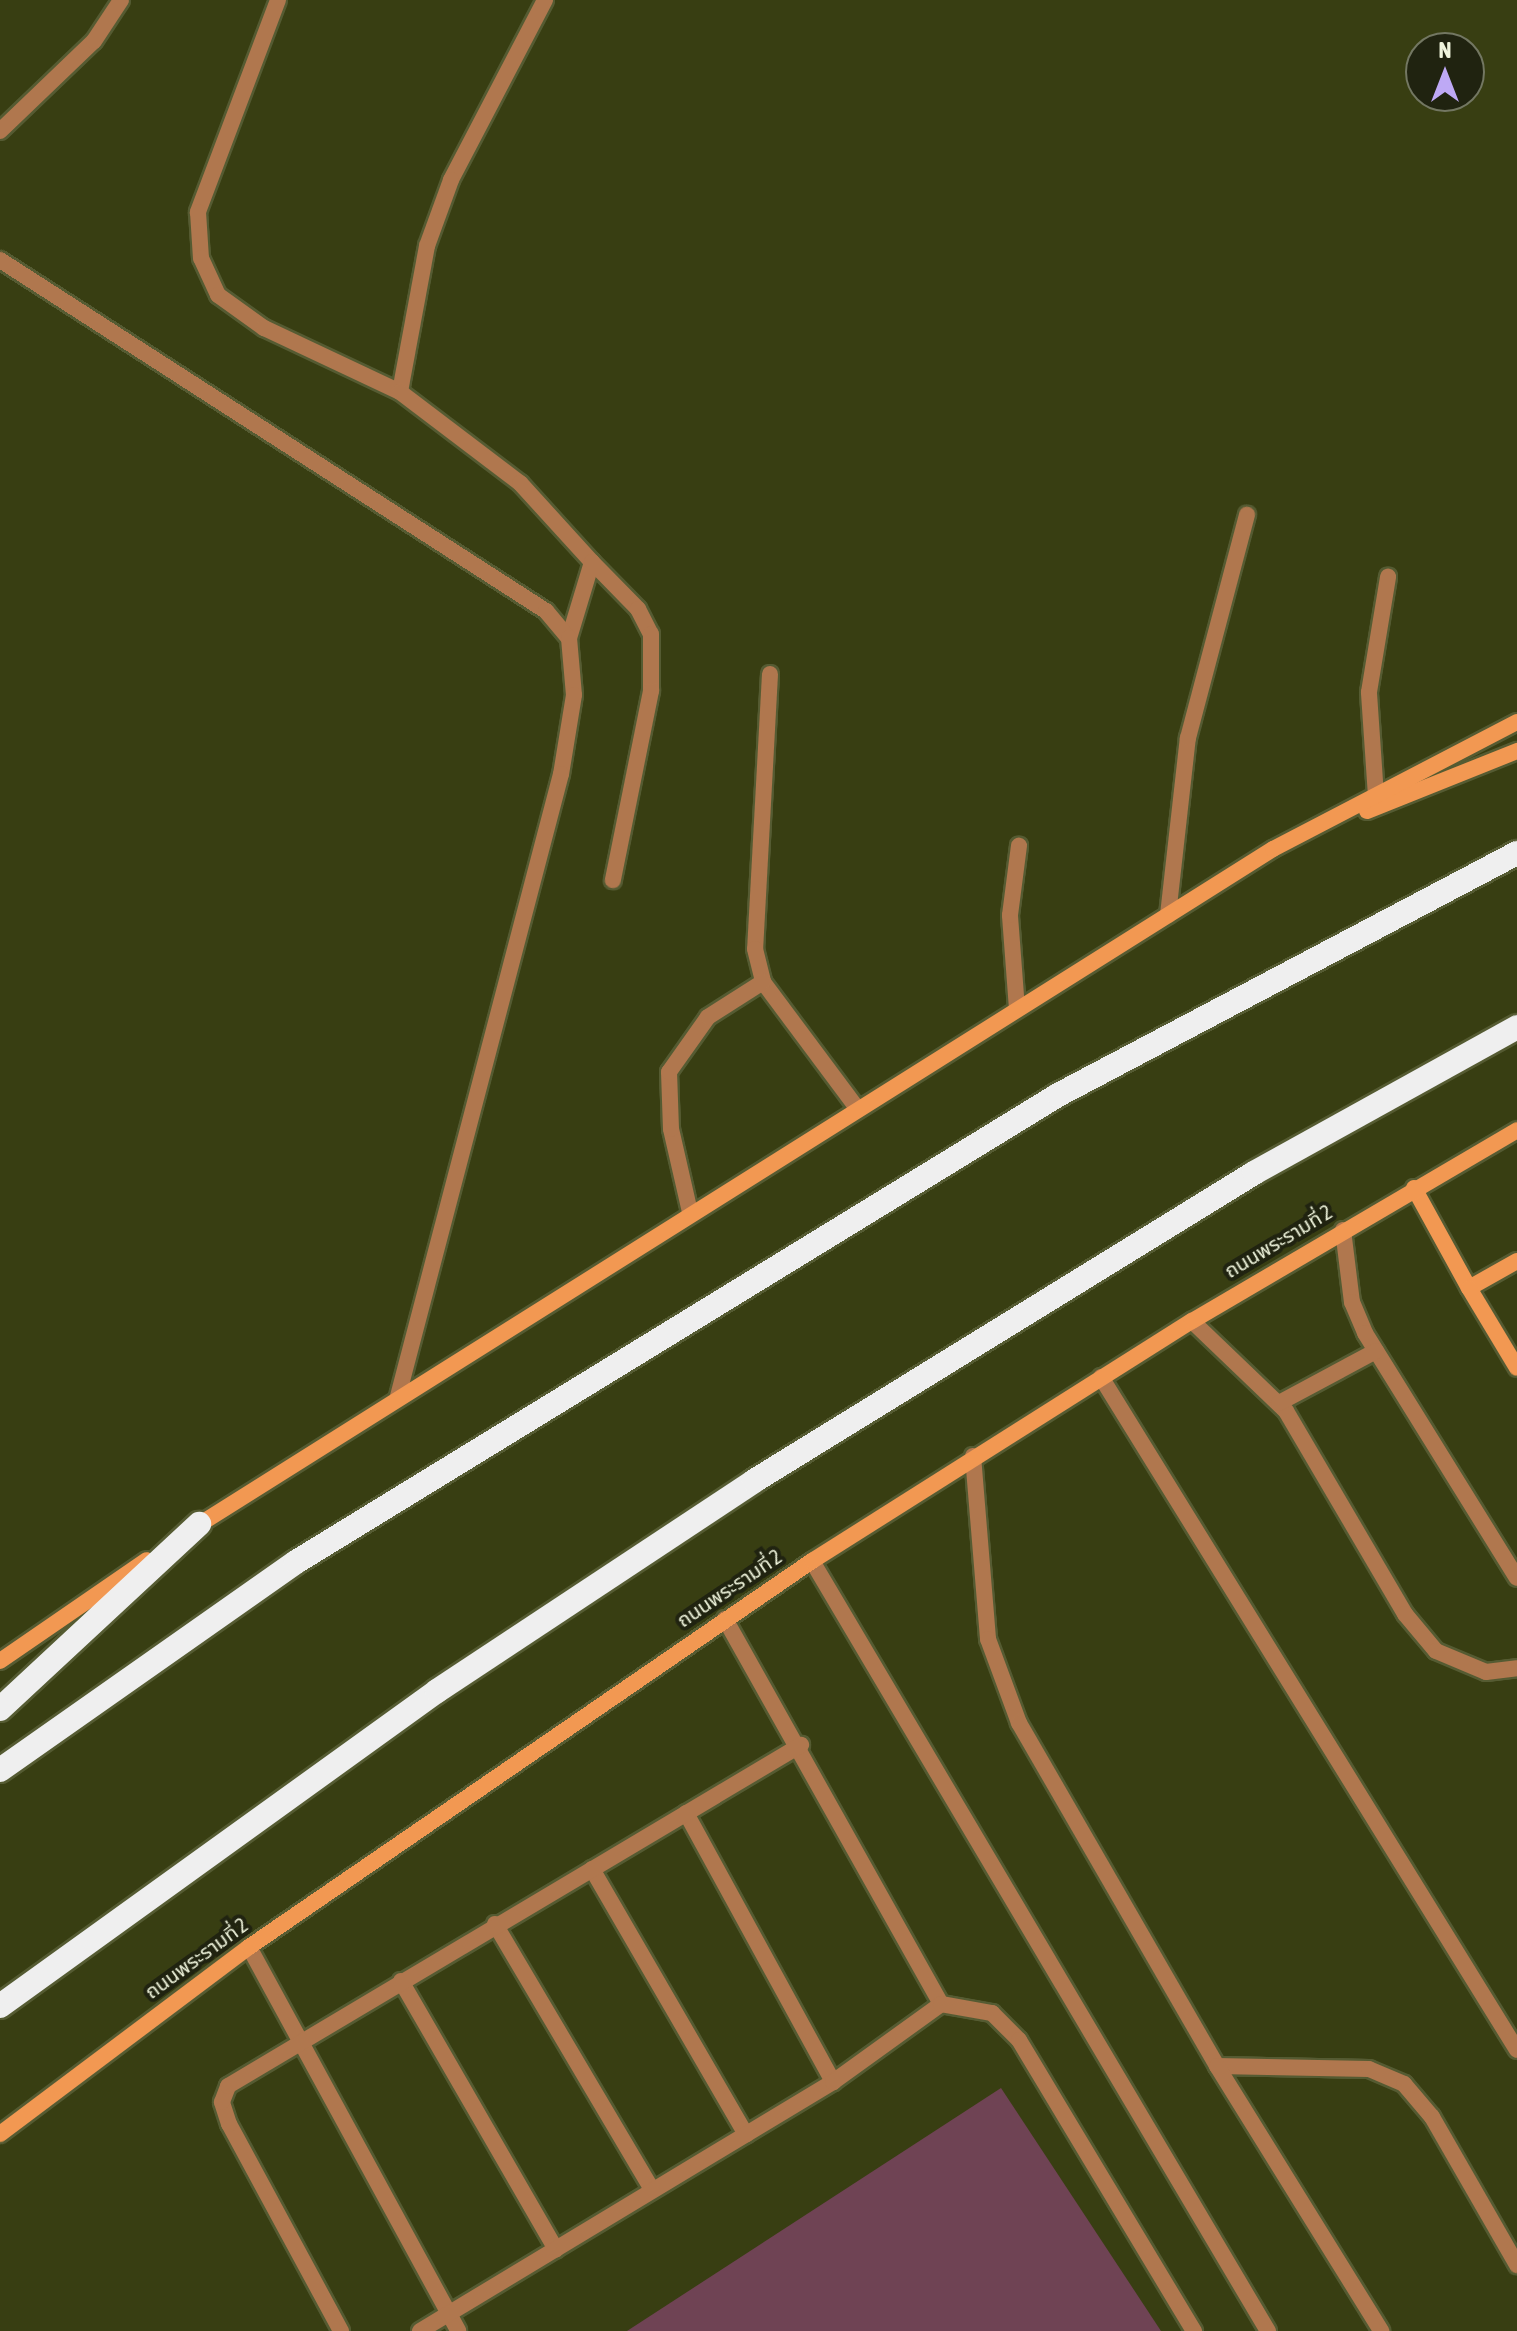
<!DOCTYPE html>
<html>
<head>
<meta charset="utf-8">
<style>
	body { margin:0 }
	#map { position:relative; width:1517px; height:2331px; overflow:hidden; background:#383e12; font-family:"Asap Condensed","Noto Sans Thai",sans-serif }
	div>[style] { position:absolute }
	.building>* { inset:0; background:#6f4354 }
	.roads { filter:drop-shadow(2px 0 #555b32) drop-shadow(-2px 0 #555b32) drop-shadow(0 2px #555b32) drop-shadow(0 -2px #555b32) }
	.lane>* { height:16px; margin:-8px; padding:0 8px; transform-origin:8px; border-radius:8px; background:#b0774e }
	.street>* { height:16px; margin:-8px; padding:0 8px; transform-origin:8px; border-radius:8px; background:#b0774e }
	.secondary>* { height:16px; margin:-8px; padding:0 8px; transform-origin:8px; border-radius:8px; background:#f29852 }
	.highway>* { height:24px; margin:-12px; padding:0 12px; transform-origin:12px; border-radius:12px; background:#efefef }
	span { translate:-50% -50%; white-space:nowrap; text-align:center; line-height:1.15; -webkit-text-stroke:8px #202310; paint-order:stroke }
	.street-label { font-size:20px; color:#eff4dc }
	.north { position:absolute; left:1405px; top:32px; width:80px; height:80px; box-sizing:border-box; background:#202310; border:2px solid #737762; border-radius:50%; rotate:0deg; font-size:22px; font-weight:700; line-height:32px; text-align:center; color:#eff4dc }
	.north::after { content:''; display:block; margin:auto; width:28px; height:36px; background:#bea9f5; clip-path:polygon(50% 0,100% 100%,50% 72%,0 100%) }
</style>
</head>
<body>
<div id="map">
	<div class="building">
		<i style="clip-path:polygon(1001px 2088px,1161px 2331px,627px 2331px)"></i>
	</div>
	<div class="roads">
		<div class="lane">
			<i style="left:278px;top:0;width:227px;rotate:110.7deg"></i>
			<i style="left:198px;top:212px;width:46px;rotate:86.3deg"></i>
			<i style="left:201px;top:258px;width:41px;rotate:65.3deg"></i>
			<i style="left:218px;top:295px;width:57px;rotate:35.7deg"></i>
			<i style="left:264px;top:328px;width:150px;rotate:25.2deg"></i>
			<i style="left:545px;top:0;width:203px;rotate:117.6deg"></i>
			<i style="left:451px;top:180px;width:70px;rotate:110deg"></i>
			<i style="left:427px;top:246px;width:148px;rotate:100.5deg"></i>
			<i style="left:400px;top:392px;width:151px;rotate:37.2deg"></i>
			<i style="left:520px;top:483px;width:107px;rotate:47.7deg"></i>
			<i style="left:592px;top:562px;width:79px;rotate:106.8deg"></i>
			<i style="left:0;top:131px;width:130px;rotate:-43.8deg"></i>
			<i style="left:94px;top:41px;width:49px;rotate:-56.6deg"></i>
			<i style="left:592px;top:562px;width:66px;rotate:45.6deg"></i>
			<i style="left:638px;top:609px;width:28px;rotate:63deg"></i>
			<i style="left:651px;top:634px;width:57px;rotate:90deg"></i>
			<i style="left:651px;top:691px;width:193px;rotate:101.4deg"></i>
			<i style="left:770px;top:674px;width:275px;rotate:93.1deg"></i>
			<i style="left:755px;top:949px;width:34px;rotate:76deg"></i>
			<i style="left:763px;top:982px;width:157px;rotate:53.3deg"></i>
			<i style="left:1376px;top:796px;width:104px;rotate:-93.9deg"></i>
			<i style="left:1369px;top:692px;width:117px;rotate:-80.6deg"></i>
			<i style="left:1168px;top:915px;width:178px;rotate:-83.6deg"></i>
			<i style="left:1188px;top:738px;width:231px;rotate:-75.2deg"></i>
			<i style="left:1017px;top:1009px;width:94px;rotate:-94.3deg"></i>
			<i style="left:1010px;top:915px;width:70px;rotate:-82.6deg"></i>
			<i style="left:690px;top:1212px;width:85px;rotate:-102.9deg"></i>
			<i style="left:671px;top:1129px;width:57px;rotate:-92deg"></i>
			<i style="left:669px;top:1072px;width:67px;rotate:-54.7deg"></i>
			<i style="left:708px;top:1017px;width:65px;rotate:-32.5deg"></i>
			<i style="left:1343px;top:1230px;width:73px;rotate:82.9deg"></i>
			<i style="left:1352px;top:1302px;width:34px;rotate:67deg"></i>
			<i style="left:1365px;top:1333px;width:288px;rotate:58.2deg"></i>
			<i style="left:1192px;top:1321px;width:130px;rotate:43.8deg"></i>
			<i style="left:1286px;top:1411px;width:235px;rotate:59.6deg"></i>
			<i style="left:1405px;top:1614px;width:48px;rotate:50deg"></i>
			<i style="left:1436px;top:1651px;width:54px;rotate:22.8deg"></i>
			<i style="left:1486px;top:1672px;width:31px;rotate:-7deg"></i>
			<i style="left:1101px;top:1377px;width:791px;rotate:58.28deg"></i>
			<i style="left:1279px;top:1403px;width:110px;rotate:-28.2deg"></i>
			<i style="left:973px;top:1456px;width:184px;rotate:85.3deg"></i>
			<i style="left:988px;top:1639px;width:90px;rotate:69.7deg"></i>
			<i style="left:1019px;top:1723px;width:396px;rotate:60deg"></i>
			<i style="left:1217px;top:2066px;width:152px;rotate:1.1deg"></i>
			<i style="left:1369px;top:2069px;width:38px;rotate:23deg"></i>
			<i style="left:1404px;top:2084px;width:43px;rotate:49.7deg"></i>
			<i style="left:1432px;top:2117px;width:171px;rotate:60.1deg"></i>
			<i style="left:725px;top:1619px;width:441px;rotate:60.7deg"></i>
			<i style="left:686px;top:1813px;width:307px;rotate:61.3deg"></i>
			<i style="left:592px;top:1869px;width:307px;rotate:59.9deg"></i>
			<i style="left:495px;top:1924px;width:308px;rotate:59.4deg"></i>
			<i style="left:249px;top:1947px;width:437px;rotate:61.4deg"></i>
			<i style="left:401px;top:1981px;width:310px;rotate:60deg"></i>
			<i style="left:1217px;top:2066px;width:312px;rotate:58.2deg"></i>
			<i style="left:341px;top:2331px;width:235px;rotate:-118.4deg"></i>
			<i style="left:229px;top:2124px;width:23px;rotate:-108deg"></i>
			<i style="left:222px;top:2102px;width:17px;rotate:-69deg"></i>
			<i style="left:228px;top:2086px;width:667px;rotate:-30.76deg"></i>
			<i style="left:420px;top:2331px;width:482px;rotate:-31.1deg"></i>
			<i style="left:833px;top:2082px;width:133px;rotate:-35.8deg"></i>
			<i style="left:941px;top:2004px;width:52px;rotate:10deg"></i>
			<i style="left:992px;top:2013px;width:38px;rotate:45deg"></i>
			<i style="left:1019px;top:2040px;width:340px;rotate:59deg"></i>
		</div>
		<div class="street">
			<i style="left:0;top:260px;width:649px;rotate:32.74deg"></i>
			<i style="left:546px;top:611px;width:35px;rotate:50deg"></i>
			<i style="left:569px;top:638px;width:57px;rotate:85deg"></i>
			<i style="left:574px;top:695px;width:80px;rotate:99.3deg"></i>
			<i style="left:561px;top:774px;width:643px;rotate:104.68deg"></i>
			<i style="left:812px;top:1561px;width:895px;rotate:59.37deg"></i>
		</div>
		<div class="secondary">
			<i style="left:1367px;top:811px;width:162px;rotate:-21.8deg"></i>
			<i style="left:1414px;top:1188px;width:114px;rotate:61.2deg"></i>
			<i style="left:1517px;top:1261px;width:55px;rotate:150.6deg"></i>
			<i style="left:1469px;top:1288px;width:93px;rotate:59deg"></i>
			<i style="left:192px;top:1529px;width:1277px;rotate:-32.17deg"></i>
			<i style="left:1273px;top:849px;width:275px;rotate:-27.5deg"></i>
			<i style="left:0;top:1661px;width:178px;rotate:-34.5deg"></i>
			<i style="left:0;top:2134px;width:311px;rotate:-36.9deg"></i>
			<i style="left:249px;top:1947px;width:683px;rotate:-34.44deg"></i>
			<i style="left:812px;top:1561px;width:449px;rotate:-32.3deg"></i>
			<i style="left:1192px;top:1321px;width:377px;rotate:-30.4deg"></i>
		</div>
		<div class="highway">
			<i style="left:0;top:1709px;width:272px;rotate:-42.9deg"></i>
			<i style="left:0;top:1770px;width:362px;rotate:-35.1deg"></i>
			<i style="left:296px;top:1562px;width:894px;rotate:-31.5deg"></i>
			<i style="left:1058px;top:1095px;width:519px;rotate:-27.8deg"></i>
			<i style="left:0;top:2006px;width:539px;rotate:-35.78deg"></i>
			<i style="left:437px;top:1691px;width:380px;rotate:-33.5deg"></i>
			<i style="left:754px;top:1481px;width:587px;rotate:-31.63deg"></i>
			<i style="left:1254px;top:1173px;width:301px;rotate:-29deg"></i>
		</div>
	</div>
	<div class="street-label">
		<span style="left:1278px;top:1241px;rotate:-31deg">ถนนพระรามที่ 2</span>
		<span style="left:729px;top:1588px;rotate:-34deg">ถนนพระรามที่ 2</span>
		<span style="left:196px;top:1958px;rotate:-36deg">ถนนพระรามที่ 2</span>
	</div>
	<div class="north">N</div>
</div>
</body>
</html>
